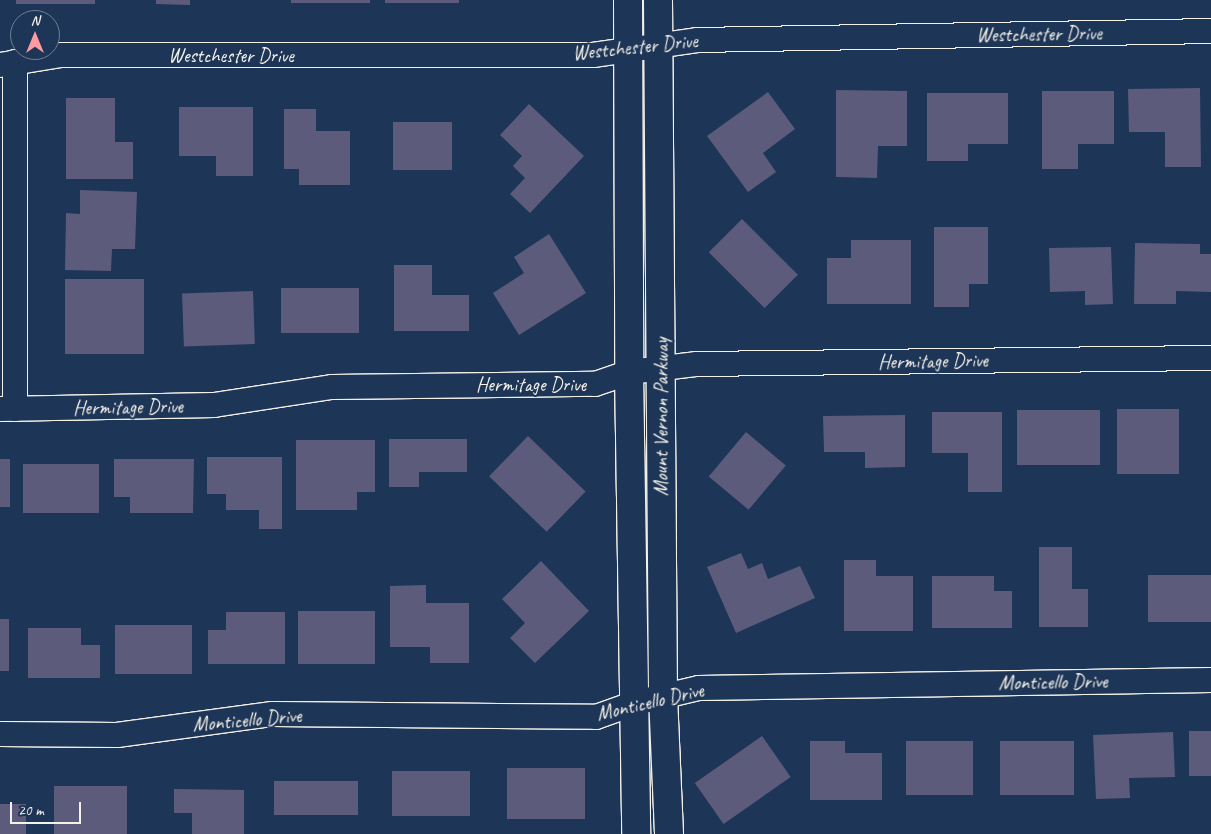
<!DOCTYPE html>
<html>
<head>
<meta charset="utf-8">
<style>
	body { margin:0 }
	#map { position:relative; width:1211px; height:834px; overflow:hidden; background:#1d3557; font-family:Caveat,sans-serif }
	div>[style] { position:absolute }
	.building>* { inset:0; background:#5c5b7c; transform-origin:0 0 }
	.roads { filter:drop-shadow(1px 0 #f4f1e8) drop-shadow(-1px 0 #f4f1e8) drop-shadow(0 1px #f4f1e8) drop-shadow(0 -1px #f4f1e8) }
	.minor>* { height:24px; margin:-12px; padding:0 12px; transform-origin:12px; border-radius:12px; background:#1d3557 }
	.tertiary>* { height:28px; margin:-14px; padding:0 14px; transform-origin:14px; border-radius:14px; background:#1d3557 }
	span { translate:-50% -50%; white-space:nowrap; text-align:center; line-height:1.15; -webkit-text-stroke:4px #1d3557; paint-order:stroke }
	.street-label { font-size:20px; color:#f4f1e8 }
	.north { position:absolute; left:10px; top:10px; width:50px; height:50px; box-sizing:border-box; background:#1d3557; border:1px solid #738091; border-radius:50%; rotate:0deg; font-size:14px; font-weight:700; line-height:20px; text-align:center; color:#f4f1e8 }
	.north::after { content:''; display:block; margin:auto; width:18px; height:22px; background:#ff9aa2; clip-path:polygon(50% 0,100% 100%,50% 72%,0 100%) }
	.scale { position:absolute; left:10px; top:802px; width:71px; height:22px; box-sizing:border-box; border:2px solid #f4f1e8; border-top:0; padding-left:6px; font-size:15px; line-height:18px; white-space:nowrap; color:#f4f1e8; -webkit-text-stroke:4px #1d3557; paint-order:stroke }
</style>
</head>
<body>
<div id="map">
	<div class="building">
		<i style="left:16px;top:0;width:79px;height:4px"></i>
		<i style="clip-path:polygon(156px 0,190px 0,190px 5px,156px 4px)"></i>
		<i style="left:291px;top:0;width:79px;height:3px"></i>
		<i style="left:385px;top:0;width:74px;height:3px"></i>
		<i style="clip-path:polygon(1200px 88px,1201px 167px,1165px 167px,1165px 132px,1129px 132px,1128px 89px)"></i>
		<i style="clip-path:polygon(836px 90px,907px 91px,907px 146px,878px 146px,877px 178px,836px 177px)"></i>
		<i style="clip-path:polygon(1042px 91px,1114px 91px,1114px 144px,1078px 144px,1078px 169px,1042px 169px)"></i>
		<i style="clip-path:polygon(768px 92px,795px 129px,763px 153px,776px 172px,748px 192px,707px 136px)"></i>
		<i style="clip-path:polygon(927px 93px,1008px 93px,1008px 144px,968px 144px,968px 161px,927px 161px)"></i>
		<i style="clip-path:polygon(66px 98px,115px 98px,115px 142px,133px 142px,133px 179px,66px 179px)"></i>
		<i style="clip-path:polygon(529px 104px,584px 156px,530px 213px,510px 194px,525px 178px,513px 166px,522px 156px,500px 135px)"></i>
		<i style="clip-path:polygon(179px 107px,253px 107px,253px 176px,216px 176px,216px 156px,179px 156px)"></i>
		<i style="clip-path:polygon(284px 109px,316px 109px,316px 131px,350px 131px,350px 185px,299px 185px,299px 169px,284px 169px)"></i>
		<i style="left:393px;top:122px;width:59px;height:48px"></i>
		<i style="clip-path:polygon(80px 190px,137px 192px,135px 249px,112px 249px,111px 271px,65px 270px,66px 213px,80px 214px)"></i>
		<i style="left:742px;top:219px;width:79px;height:47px;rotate:45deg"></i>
		<i style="clip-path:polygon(934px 227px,988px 227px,988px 284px,969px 284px,969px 307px,934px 307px)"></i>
		<i style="clip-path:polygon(549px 234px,586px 293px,519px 335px,493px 293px,524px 273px,514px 257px)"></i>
		<i style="clip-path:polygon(851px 240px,911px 240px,911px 304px,827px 304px,827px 258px,851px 258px)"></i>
		<i style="clip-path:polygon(1135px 243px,1200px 244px,1200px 254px,1211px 254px,1211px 292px,1176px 291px,1176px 304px,1134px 304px)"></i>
		<i style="clip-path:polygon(1111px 247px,1113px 304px,1085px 305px,1085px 291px,1050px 292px,1049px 248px)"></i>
		<i style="clip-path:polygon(394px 265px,432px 265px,432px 295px,469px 295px,469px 331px,394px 331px)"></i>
		<i style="left:65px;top:279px;width:79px;height:75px"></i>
		<i style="left:281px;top:288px;width:78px;height:45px"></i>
		<i style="left:253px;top:291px;width:53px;height:71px;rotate:88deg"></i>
		<i style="left:1117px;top:409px;width:62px;height:65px"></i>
		<i style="left:1017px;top:410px;width:83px;height:55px"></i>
		<i style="clip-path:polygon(932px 412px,1002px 412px,1002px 492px,968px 492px,968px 453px,932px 453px)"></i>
		<i style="clip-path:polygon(905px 415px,905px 467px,865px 468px,865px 452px,824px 452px,823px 416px)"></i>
		<i style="left:746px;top:432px;width:52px;height:58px;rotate:40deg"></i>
		<i style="left:528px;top:436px;width:80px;height:56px;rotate:44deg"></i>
		<i style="clip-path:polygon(389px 439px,467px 439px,467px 472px,419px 472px,419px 487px,389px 487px)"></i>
		<i style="clip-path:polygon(296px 440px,375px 440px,375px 492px,357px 492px,357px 510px,296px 510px)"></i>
		<i style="clip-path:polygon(207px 457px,282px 457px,282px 529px,259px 529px,259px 510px,226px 510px,226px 494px,207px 494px)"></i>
		<i style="left:0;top:459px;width:10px;height:48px"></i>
		<i style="clip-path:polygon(114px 459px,194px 459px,193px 513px,130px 513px,130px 497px,114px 497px)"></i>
		<i style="left:23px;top:464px;width:76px;height:49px"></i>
		<i style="clip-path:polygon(1039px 547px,1072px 547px,1072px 589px,1088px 589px,1088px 627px,1039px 627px)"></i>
		<i style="clip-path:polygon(741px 553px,748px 569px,762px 563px,768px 579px,800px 566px,815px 598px,736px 633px,707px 567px)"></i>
		<i style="clip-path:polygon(844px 560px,876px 560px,876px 576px,913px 576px,913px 631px,844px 631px)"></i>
		<i style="clip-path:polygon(541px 561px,589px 611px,535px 663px,510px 638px,525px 623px,502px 599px)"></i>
		<i style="left:1148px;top:575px;width:63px;height:47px"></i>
		<i style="clip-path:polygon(932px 576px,994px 576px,994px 591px,1012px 591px,1012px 628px,932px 628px)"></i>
		<i style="clip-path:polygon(426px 585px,426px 603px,469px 603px,469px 663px,430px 663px,430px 647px,390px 647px,390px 586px)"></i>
		<i style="left:298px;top:611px;width:77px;height:53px"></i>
		<i style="clip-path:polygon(226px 612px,285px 612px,285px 664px,208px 664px,208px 630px,226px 630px)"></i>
		<i style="left:0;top:619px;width:9px;height:52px"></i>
		<i style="left:115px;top:625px;width:77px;height:49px"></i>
		<i style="clip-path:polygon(28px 628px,81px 628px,81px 645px,100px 645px,100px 678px,28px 678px)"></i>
		<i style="left:1189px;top:731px;width:22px;height:45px"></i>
		<i style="clip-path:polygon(1173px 732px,1175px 777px,1129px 778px,1130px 798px,1096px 799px,1093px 735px)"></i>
		<i style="left:762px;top:736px;width:50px;height:82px;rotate:55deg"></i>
		<i style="clip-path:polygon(810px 741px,845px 741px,845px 753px,882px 753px,882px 800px,810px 800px)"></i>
		<i style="left:906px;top:741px;width:67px;height:54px"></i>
		<i style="left:1000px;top:741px;width:74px;height:54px"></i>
		<i style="left:507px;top:768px;width:78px;height:51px"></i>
		<i style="left:392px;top:771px;width:78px;height:45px"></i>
		<i style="left:274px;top:781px;width:84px;height:34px"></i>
		<i style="left:54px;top:786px;width:73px;height:48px"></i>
		<i style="clip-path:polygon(174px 789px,244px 790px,244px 834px,192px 834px,192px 813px,174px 813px)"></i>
		<i style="left:0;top:804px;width:26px;height:30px"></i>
	</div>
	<div class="roads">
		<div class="minor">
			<i style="left:0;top:65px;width:62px;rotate:-9.3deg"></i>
			<i style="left:61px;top:55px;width:532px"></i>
			<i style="left:593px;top:55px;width:105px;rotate:-8.2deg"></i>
			<i style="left:697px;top:40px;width:514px;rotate:-1deg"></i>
			<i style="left:0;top:409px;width:214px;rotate:-1.1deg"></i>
			<i style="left:214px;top:405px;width:119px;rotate:-8.7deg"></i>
			<i style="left:332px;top:387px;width:263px;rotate:-0.7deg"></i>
			<i style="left:595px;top:384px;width:36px;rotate:-19deg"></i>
			<i style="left:629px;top:372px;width:67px;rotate:-6.8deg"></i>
			<i style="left:696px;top:364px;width:515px;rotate:-0.67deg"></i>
			<i style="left:15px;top:409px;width:347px;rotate:-90deg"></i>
			<i style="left:0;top:734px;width:117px;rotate:0.5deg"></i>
			<i style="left:117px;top:735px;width:157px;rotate:-7.7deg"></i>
			<i style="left:273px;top:714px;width:323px;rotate:0.5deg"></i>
			<i style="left:596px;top:717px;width:41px;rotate:-19.7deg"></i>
			<i style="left:635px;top:703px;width:66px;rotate:-13.2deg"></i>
			<i style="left:699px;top:688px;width:512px;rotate:-0.9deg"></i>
		</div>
		<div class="tertiary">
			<i style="left:628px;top:0;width:372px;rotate:89.8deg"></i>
			<i style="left:629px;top:372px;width:462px;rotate:89.1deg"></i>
			<i style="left:658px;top:0;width:696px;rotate:89.59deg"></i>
			<i style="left:663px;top:696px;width:138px;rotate:87.5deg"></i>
		</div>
	</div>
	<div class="street-label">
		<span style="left:1039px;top:34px;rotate:-1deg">Westchester Drive</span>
		<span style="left:635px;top:47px;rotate:-6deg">Westchester Drive</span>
		<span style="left:231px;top:55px">Westchester Drive</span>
		<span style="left:933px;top:361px;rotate:-1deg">Hermitage Drive</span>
		<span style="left:531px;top:384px">Hermitage Drive</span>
		<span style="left:128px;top:407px;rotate:-1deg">Hermitage Drive</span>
		<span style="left:661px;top:417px;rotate:-90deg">Mount Vernon Parkway</span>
		<span style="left:1053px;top:682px;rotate:-1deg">Monticello Drive</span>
		<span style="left:650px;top:702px;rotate:-13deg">Monticello Drive</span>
		<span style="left:247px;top:720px;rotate:-5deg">Monticello Drive</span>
	</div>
	<div class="north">N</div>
	<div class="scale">20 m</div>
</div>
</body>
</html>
